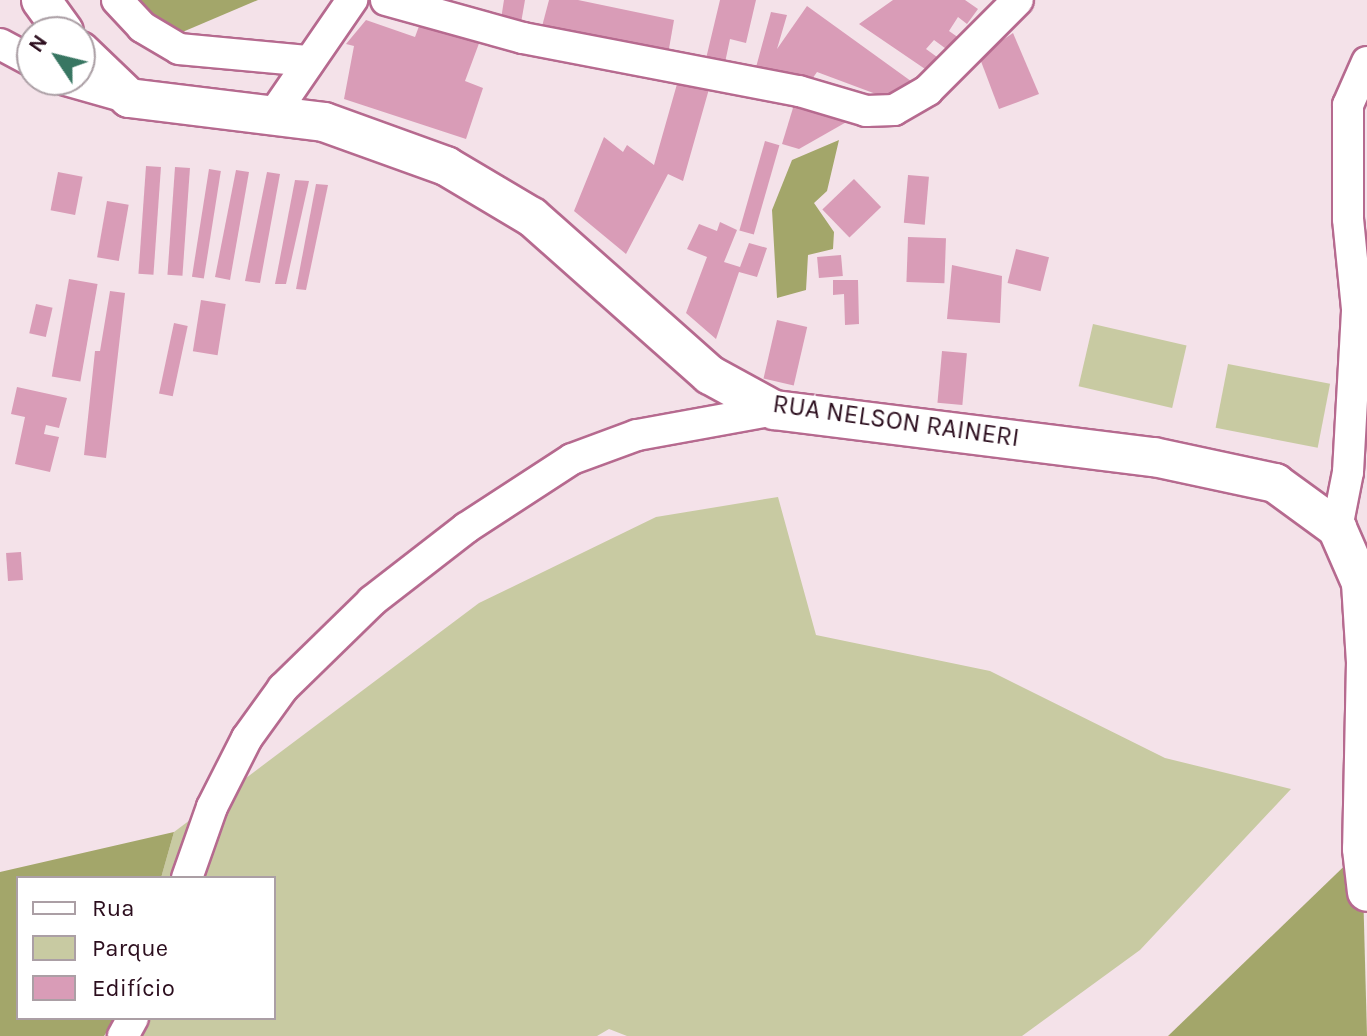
<!DOCTYPE html>
<html>
<head>
<meta charset="utf-8">
<style>
	body { margin:0 }
	#map { position:relative; width:1367px; height:1036px; overflow:hidden; background:#f4e2e9; font-family:Karla,sans-serif }
	div>[style] { position:absolute }
	.green>* { inset:0; background:#c8caa2; transform-origin:0 0 }
	.forest>* { inset:0; background:#a3a66a }
	.building>* { inset:0; background:#d99cb7; transform-origin:0 0 }
	.roads { filter:drop-shadow(2px 0 #b66a8f) drop-shadow(-2px 0 #b66a8f) drop-shadow(0 2px #b66a8f) drop-shadow(0 -2px #b66a8f) }
	.minor>* { height:30px; margin:-15px; padding:0 15px; transform-origin:15px; border-radius:15px; background:#fff }
	.major>* { height:38px; margin:-19px; padding:0 19px; transform-origin:19px; border-radius:19px; background:#fff }
	span { translate:-50% -50%; white-space:nowrap; text-align:center; line-height:1.15; -webkit-text-stroke:6px #fff; paint-order:stroke }
	.street-label { font-size:26px; color:#2c0e1e }
	.legend { position:absolute; left:16px; top:876px; width:260px; height:144px; box-sizing:border-box; background:#fff; border:2px solid #ab9fa5; margin:0; padding:10px 14px; list-style:none; font-size:24px; color:#2c0e1e }
	.legend li { display:flex; align-items:center; gap:16px; height:40px }
	.legend b { width:40px; border:2px solid #ab9fa5 }
	.north { position:absolute; left:16px; top:16px; width:80px; height:80px; box-sizing:border-box; background:#fff; border:2px solid #ab9fa5; border-radius:50%; rotate:305deg; font-size:22px; font-weight:700; line-height:32px; text-align:center; color:#2c0e1e }
	.north::after { content:''; display:block; margin:auto; width:28px; height:36px; background:#387662; clip-path:polygon(50% 0,100% 100%,50% 72%,0 100%) }
</style>
</head>
<body>
<div id="map">
	<div class="green">
		<i style="left:1093px;top:324px;width:96px;height:64px;rotate:13deg"></i>
		<i style="left:1228px;top:364px;width:104px;height:65px;rotate:11deg"></i>
		<i style="clip-path:polygon(778px 497px,816px 635px,990px 671px,1165px 758px,1291px 789px,1140px 950px,1022px 1036px,627px 1036px,609px 1029px,597px 1036px,124px 1036px,127px 1018px,274px 1018px,274px 878px,161px 878px,174px 832px,479px 603px,656px 517px)"></i>
	</div>
	<div class="forest">
		<i style="clip-path:polygon(132px 0,258px 0,159px 42px)"></i>
		<i style="clip-path:polygon(839px 140px,827px 191px,814px 203px,834px 232px,833px 249px,808px 255px,806px 290px,777px 298px,772px 210px,792px 160px)"></i>
		<i style="clip-path:polygon(174px 832px,161px 878px,18px 878px,18px 1018px,116px 1018px,104px 1036px,0 1036px,0 872px)"></i>
		<i style="clip-path:polygon(1362px 849px,1367px 1036px,1168px 1036px)"></i>
	</div>
	<div class="building">
		<i style="clip-path:polygon(504px 0,525px 0,521px 23px,501px 19px)"></i>
		<i style="clip-path:polygon(549px 0,578px 0,674px 20px,667px 60px,540px 34px)"></i>
		<i style="clip-path:polygon(720px 0,756px 0,746px 43px,730px 39px,723px 72px,704px 67px)"></i>
		<i style="clip-path:polygon(893px 0,965px 0,978px 9px,967px 24px,958px 17px,949px 31px,959px 38px,949px 51px,934px 40px,926px 49px,937px 57px,928px 71px,859px 24px)"></i>
		<i style="clip-path:polygon(807px 6px,915px 84px,907px 95px,897px 88px,892px 100px,817px 72px,810px 82px,796px 73px,755px 71px,771px 12px,787px 15px,777px 49px)"></i>
		<i style="clip-path:polygon(422px 18px,481px 38px,465px 81px,483px 88px,466px 139px,344px 99px,354px 46px,346px 44px,366px 20px,415px 37px)"></i>
		<i style="clip-path:polygon(1013px 33px,1039px 94px,999px 109px,979px 56px)"></i>
		<i style="clip-path:polygon(677px 84px,709px 89px,683px 181px,668px 174px,626px 254px,574px 211px,604px 137px,623px 152px,627px 145px,654px 165px)"></i>
		<i style="clip-path:polygon(796px 98px,857px 116px,799px 149px,782px 144px)"></i>
		<i style="left:765px;top:141px;width:15px;height:93px;rotate:16deg"></i>
		<i style="left:146px;top:166px;width:15px;height:108px;rotate:4deg"></i>
		<i style="left:175px;top:167px;width:15px;height:108px;rotate:4deg"></i>
		<i style="left:209px;top:169px;width:12px;height:109px;rotate:9deg"></i>
		<i style="clip-path:polygon(236px 170px,249px 172px,230px 280px,215px 277px)"></i>
		<i style="left:58px;top:172px;width:25px;height:39px;rotate:11deg"></i>
		<i style="clip-path:polygon(267px 172px,280px 174px,260px 283px,245px 281px)"></i>
		<i style="left:908px;top:175px;width:21px;height:48px;rotate:5deg"></i>
		<i style="left:854px;top:179px;width:39px;height:44px;rotate:46deg"></i>
		<i style="clip-path:polygon(295px 180px,309px 181px,286px 284px,275px 284px)"></i>
		<i style="clip-path:polygon(316px 184px,328px 185px,306px 290px,296px 289px)"></i>
		<i style="left:107px;top:201px;width:22px;height:57px;rotate:10deg"></i>
		<i style="clip-path:polygon(720px 222px,737px 230px,724px 262px,740px 267px,749px 243px,767px 248px,757px 277px,739px 272px,716px 339px,686px 313px,707px 257px,687px 249px,699px 224px,717px 231px)"></i>
		<i style="left:908px;top:237px;width:38px;height:45px;rotate:2deg"></i>
		<i style="left:1016px;top:249px;width:34px;height:35px;rotate:14deg"></i>
		<i style="left:841px;top:255px;width:21px;height:24px;rotate:85deg"></i>
		<i style="clip-path:polygon(952px 265px,1002px 276px,1000px 323px,947px 319px)"></i>
		<i style="left:69px;top:279px;width:29px;height:99px;rotate:10deg"></i>
		<i style="clip-path:polygon(833px 280px,858px 280px,859px 324px,845px 325px,844px 294px,833px 295px)"></i>
		<i style="clip-path:polygon(110px 291px,125px 293px,106px 458px,84px 455px,95px 351px,100px 351px)"></i>
		<i style="left:201px;top:300px;width:25px;height:52px;rotate:9deg"></i>
		<i style="left:36px;top:304px;width:17px;height:30px;rotate:13deg"></i>
		<i style="left:777px;top:320px;width:31px;height:60px;rotate:13deg"></i>
		<i style="left:174px;top:323px;width:14px;height:72px;rotate:12deg"></i>
		<i style="left:942px;top:351px;width:25px;height:52px;rotate:5deg"></i>
		<i style="clip-path:polygon(17px 387px,67px 398px,59px 428px,46px 425px,44px 434px,59px 437px,50px 472px,15px 464px,25px 417px,11px 414px)"></i>
		<i style="left:21px;top:552px;width:28px;height:15px;rotate:86deg"></i>
	</div>
	<div class="roads">
		<div class="minor">
			<i style="left:117px;top:0;width:37px;rotate:47deg"></i>
			<i style="left:142px;top:27px;width:43px;rotate:30.7deg"></i>
			<i style="left:179px;top:49px;width:131px;rotate:5.3deg"></i>
			<i style="left:386px;top:0;width:142px;rotate:15.5deg"></i>
			<i style="left:523px;top:38px;width:281px;rotate:10.9deg"></i>
			<i style="left:799px;top:91px;width:70px;rotate:16.6deg"></i>
			<i style="left:866px;top:111px;width:28px;rotate:-2deg"></i>
			<i style="left:894px;top:110px;width:39px;rotate:-30deg"></i>
			<i style="left:928px;top:90px;width:127px;rotate:-45deg"></i>
			<i style="left:0;top:44px;width:36px;rotate:28deg"></i>
			<i style="left:66px;top:80px;width:66px;rotate:15.9deg"></i>
			<i style="left:273px;top:115px;width:140px;rotate:-55.5deg"></i>
			<i style="left:1337px;top:528px;width:57px;rotate:-78.9deg"></i>
			<i style="left:1348px;top:472px;width:163px;rotate:-86.8deg"></i>
			<i style="left:1357px;top:309px;width:90px;rotate:-95.7deg"></i>
			<i style="left:1348px;top:219px;width:114px;rotate:-90deg"></i>
			<i style="left:1348px;top:105px;width:47px;rotate:-66.2deg"></i>
			<i style="left:187px;top:878px;width:75px;rotate:-70.6deg"></i>
			<i style="left:212px;top:807px;width:77px;rotate:-63.1deg"></i>
			<i style="left:247px;top:738px;width:62px;rotate:-54.2deg"></i>
			<i style="left:283px;top:688px;width:124px;rotate:-44.3deg"></i>
			<i style="left:372px;top:601px;width:119px;rotate:-37.8deg"></i>
			<i style="left:466px;top:528px;width:126px;rotate:-33.1deg"></i>
			<i style="left:572px;top:459px;width:69px;rotate:-20.3deg"></i>
			<i style="left:637px;top:435px;width:139px;rotate:-10.3deg"></i>
			<i style="left:123px;top:1036px;width:21px;rotate:-61deg"></i>
		</div>
		<div class="major">
			<i style="left:41px;top:0;width:39px;rotate:54deg"></i>
			<i style="left:80px;top:51px;width:68px;rotate:43.8deg"></i>
			<i style="left:129px;top:98px;width:196px;rotate:7deg"></i>
			<i style="left:324px;top:122px;width:130px;rotate:19.8deg"></i>
			<i style="left:446px;top:166px;width:100px;rotate:30.7deg"></i>
			<i style="left:532px;top:217px;width:238px;rotate:41.6deg"></i>
			<i style="left:710px;top:375px;width:73px;rotate:28.7deg"></i>
			<i style="left:774px;top:410px;width:383px;rotate:7.1deg"></i>
			<i style="left:1154px;top:457px;width:124px;rotate:12.1deg"></i>
			<i style="left:1275px;top:483px;width:77px;rotate:36deg"></i>
			<i style="left:1337px;top:528px;width:60px;rotate:66.4deg"></i>
			<i style="left:1361px;top:583px;width:79px;rotate:86.4deg"></i>
			<i style="left:1366px;top:662px;width:187px;rotate:91.2deg"></i>
			<i style="left:1362px;top:849px;width:43px;rotate:83.4deg"></i>
		</div>
	</div>
	<div class="street-label">
		<span style="left:896px;top:421px;rotate:8deg">RUA NELSON RAINERI</span>
	</div>
	<ul class="legend">
	<li><b style="height:10px;background:#fff"></b>Rua</li>
	<li><b style="height:22px;background:#c8caa2"></b>Parque</li>
	<li><b style="height:22px;background:#d99cb7"></b>Edifício</li>
	</ul>
	<div class="north">N</div>
</div>
</body>
</html>
